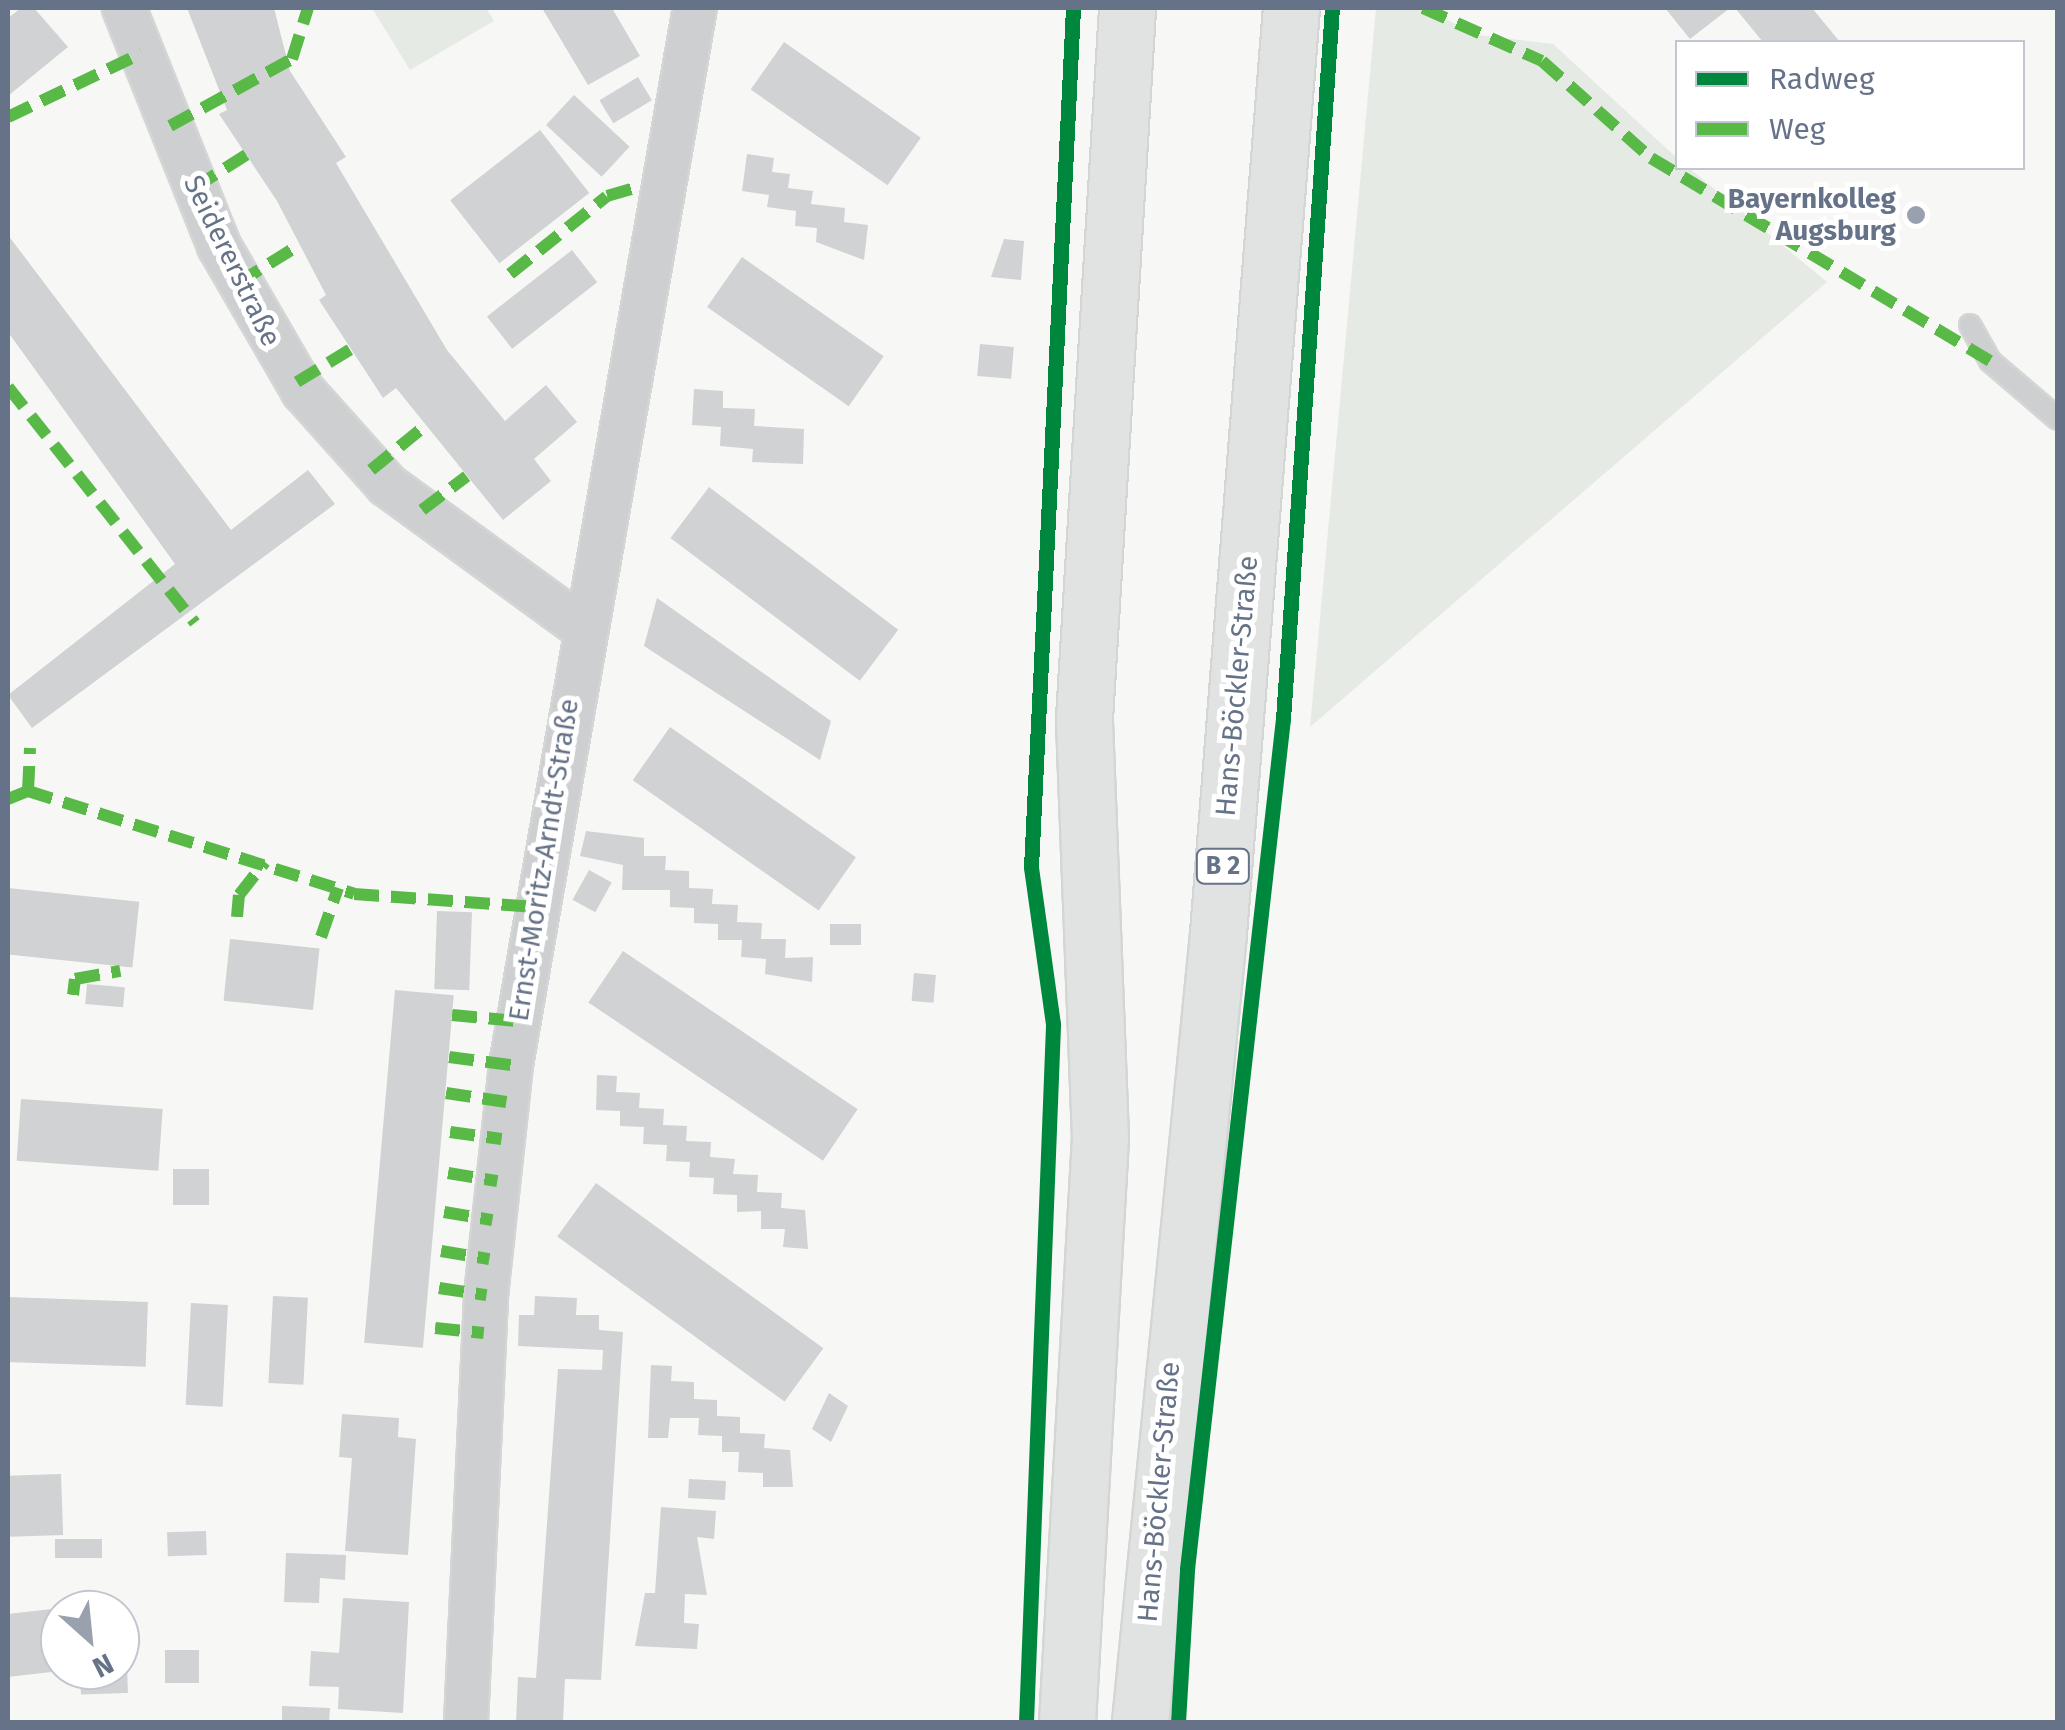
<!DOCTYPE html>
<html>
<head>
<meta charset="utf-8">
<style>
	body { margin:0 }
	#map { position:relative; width:2065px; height:1730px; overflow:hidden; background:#f7f7f6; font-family:"Fira Sans",sans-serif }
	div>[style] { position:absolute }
	.green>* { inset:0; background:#e6eae4 }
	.building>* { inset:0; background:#d1d2d3; transform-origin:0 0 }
	.roads { filter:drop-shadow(2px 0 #d4d5d5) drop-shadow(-2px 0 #d4d5d5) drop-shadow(0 2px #d4d5d5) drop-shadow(0 -2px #d4d5d5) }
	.lane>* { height:20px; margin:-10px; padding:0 10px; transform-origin:10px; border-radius:10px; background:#cecfd1 }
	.street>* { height:42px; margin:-21px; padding:0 21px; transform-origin:21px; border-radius:21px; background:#cecfd1 }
	.primary>* { height:55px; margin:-27.5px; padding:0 27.5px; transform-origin:27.5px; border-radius:27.5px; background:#e1e2e2 }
	.quiet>* { height:12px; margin-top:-6px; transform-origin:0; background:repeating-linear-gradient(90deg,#58b947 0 25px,transparent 0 37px) }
	.cycleway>* { height:15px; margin:-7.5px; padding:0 7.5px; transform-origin:7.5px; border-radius:7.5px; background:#00873e }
	.dots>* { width:28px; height:28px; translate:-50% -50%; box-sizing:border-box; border:5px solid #fff; border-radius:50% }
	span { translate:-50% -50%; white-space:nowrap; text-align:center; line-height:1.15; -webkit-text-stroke:10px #fff; paint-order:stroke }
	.shield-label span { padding:2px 8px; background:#fff; border:2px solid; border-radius:8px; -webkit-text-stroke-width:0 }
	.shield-label { font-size:25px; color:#667287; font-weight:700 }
	.poi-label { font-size:28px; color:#667287; font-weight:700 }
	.right { translate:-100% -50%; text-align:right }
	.street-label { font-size:28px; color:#667287 }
	.frame { position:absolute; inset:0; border:10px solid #667287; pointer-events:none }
	.legend { position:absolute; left:1675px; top:40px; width:350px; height:130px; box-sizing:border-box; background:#fff; border:2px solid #c2c7cf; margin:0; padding:12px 18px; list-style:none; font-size:30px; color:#667287 }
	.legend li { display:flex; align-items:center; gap:20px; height:50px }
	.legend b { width:50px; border:2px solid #c2c7cf }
	.north { position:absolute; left:40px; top:1590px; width:100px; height:100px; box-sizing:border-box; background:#fff; border:2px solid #c2c7cf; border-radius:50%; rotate:153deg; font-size:28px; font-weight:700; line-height:40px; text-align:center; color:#667287 }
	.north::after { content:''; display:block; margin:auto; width:35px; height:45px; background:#99a1ae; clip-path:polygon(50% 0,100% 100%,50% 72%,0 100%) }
</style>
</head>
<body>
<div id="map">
	<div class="green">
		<i style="clip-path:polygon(372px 8px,486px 8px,494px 21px,410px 70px)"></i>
		<i style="clip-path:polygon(1376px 8px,1423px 8px,1478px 35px,1553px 44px,1677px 158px,1678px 168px,1689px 168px,1827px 282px,1310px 727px)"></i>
	</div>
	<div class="building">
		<i style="clip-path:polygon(21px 8px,34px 8px,68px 47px,8px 96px,8px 18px)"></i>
		<i style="clip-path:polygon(187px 8px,274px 8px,290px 71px,346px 157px,336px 163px,447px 350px,505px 421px,546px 385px,577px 422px,534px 459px,551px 481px,503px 520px,396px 388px,383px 398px,319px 300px,326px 295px,277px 201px,219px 114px,227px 110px)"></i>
		<i style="clip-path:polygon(542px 8px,612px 8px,640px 56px,588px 85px)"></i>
		<i style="clip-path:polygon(1665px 8px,1730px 8px,1690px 39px)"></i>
		<i style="clip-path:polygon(1735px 8px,1812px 8px,1840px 42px,1763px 42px)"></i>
		<i style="left:784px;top:42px;width:167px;height:58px;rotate:35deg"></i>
		<i style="left:638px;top:77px;width:27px;height:45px;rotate:59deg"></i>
		<i style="left:574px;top:95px;width:76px;height:41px;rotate:43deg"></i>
		<i style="left:540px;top:130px;width:80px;height:114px;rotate:52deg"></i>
		<i style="clip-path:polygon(747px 154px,774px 158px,772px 172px,790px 174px,788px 188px,813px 191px,811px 204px,845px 208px,844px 222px,868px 225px,864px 260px,816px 242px,817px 228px,795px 226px,796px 211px,767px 207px,769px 195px,742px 191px)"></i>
		<i style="clip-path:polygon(8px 235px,231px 530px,308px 470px,335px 504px,32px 728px,8px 695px,175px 564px,8px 332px)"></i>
		<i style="clip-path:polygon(1004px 239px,1024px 241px,1021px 280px,991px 277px)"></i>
		<i style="left:572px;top:250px;width:41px;height:108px;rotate:52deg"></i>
		<i style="left:742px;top:257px;width:173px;height:61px;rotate:35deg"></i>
		<i style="left:980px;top:344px;width:34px;height:32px;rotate:5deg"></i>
		<i style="clip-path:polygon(694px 389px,723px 391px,723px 408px,755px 409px,754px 426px,804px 429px,803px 464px,752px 462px,753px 449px,720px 446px,721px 427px,692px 425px)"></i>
		<i style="left:709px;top:487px;width:237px;height:64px;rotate:37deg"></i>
		<i style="clip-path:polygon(657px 598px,831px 721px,820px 760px,644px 646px)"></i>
		<i style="left:670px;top:727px;width:227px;height:65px;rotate:35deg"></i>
		<i style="clip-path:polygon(586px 831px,644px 838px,644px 856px,666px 856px,665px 870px,689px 871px,689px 888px,713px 889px,712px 904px,738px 905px,737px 922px,762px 923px,761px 939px,786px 939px,785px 958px,813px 957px,812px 982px,765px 974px,766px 959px,741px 957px,742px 940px,718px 940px,718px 924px,694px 923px,694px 908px,670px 907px,670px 890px,622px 890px,623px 865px,580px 856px)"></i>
		<i style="left:589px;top:870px;width:26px;height:34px;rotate:29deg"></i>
		<i style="left:8px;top:888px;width:132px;height:66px;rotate:6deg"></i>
		<i style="left:437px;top:911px;width:35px;height:78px;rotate:2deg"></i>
		<i style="left:830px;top:924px;width:31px;height:21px"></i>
		<i style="left:230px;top:939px;width:90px;height:62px;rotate:6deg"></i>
		<i style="left:623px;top:951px;width:283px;height:62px;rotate:34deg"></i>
		<i style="left:914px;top:973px;width:22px;height:28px;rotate:5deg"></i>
		<i style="left:87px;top:984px;width:38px;height:20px;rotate:5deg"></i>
		<i style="left:395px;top:990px;width:59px;height:354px;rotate:5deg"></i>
		<i style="clip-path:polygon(597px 1075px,617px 1076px,616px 1092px,640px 1093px,639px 1108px,664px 1109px,663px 1125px,687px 1126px,686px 1141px,711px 1142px,710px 1157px,735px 1159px,733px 1174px,758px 1175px,757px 1192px,782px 1193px,781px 1208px,805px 1210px,808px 1249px,783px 1247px,785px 1229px,761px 1229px,761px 1211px,737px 1212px,737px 1195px,713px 1194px,714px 1178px,689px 1177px,690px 1162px,666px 1161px,667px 1145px,643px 1144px,644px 1127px,620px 1126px,620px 1111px,596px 1110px)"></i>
		<i style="left:21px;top:1099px;width:142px;height:62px;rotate:4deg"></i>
		<i style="left:173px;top:1169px;width:36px;height:36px"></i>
		<i style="left:596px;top:1183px;width:281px;height:66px;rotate:36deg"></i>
		<i style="left:273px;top:1296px;width:35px;height:87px;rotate:3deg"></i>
		<i style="clip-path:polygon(535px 1296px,577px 1298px,576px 1315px,599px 1315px,599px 1330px,623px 1332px,601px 1680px,565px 1679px,563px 1722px,516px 1722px,518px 1677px,536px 1678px,558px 1369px,602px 1370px,603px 1350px,518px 1346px,519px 1315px,534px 1315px)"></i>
		<i style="left:8px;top:1297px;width:140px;height:65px;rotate:2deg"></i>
		<i style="left:191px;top:1303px;width:37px;height:102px;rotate:3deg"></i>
		<i style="clip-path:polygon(651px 1365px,672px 1366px,671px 1381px,694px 1382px,694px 1399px,717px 1400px,717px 1416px,740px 1417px,740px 1433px,765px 1434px,764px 1448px,790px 1450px,793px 1487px,763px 1487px,763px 1473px,738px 1472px,739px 1452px,722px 1452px,722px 1436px,698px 1435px,699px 1418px,670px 1418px,668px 1438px,648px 1438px)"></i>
		<i style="clip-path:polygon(829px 1393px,848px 1406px,831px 1442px,812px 1429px)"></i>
		<i style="clip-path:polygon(342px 1414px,399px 1418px,398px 1437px,416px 1439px,408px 1555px,345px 1551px,352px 1458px,339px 1457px)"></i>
		<i style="left:61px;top:1474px;width:61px;height:53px;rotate:88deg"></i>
		<i style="left:689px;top:1479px;width:37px;height:19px;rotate:3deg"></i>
		<i style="clip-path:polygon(661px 1507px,716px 1511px,714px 1539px,697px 1537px,707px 1595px,685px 1594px,684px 1623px,699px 1624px,697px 1649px,635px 1646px,645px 1593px,655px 1593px)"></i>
		<i style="left:206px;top:1531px;width:24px;height:39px;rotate:88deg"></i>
		<i style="left:55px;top:1539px;width:47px;height:19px"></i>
		<i style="clip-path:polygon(286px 1553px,346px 1555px,345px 1580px,320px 1578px,319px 1603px,284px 1602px)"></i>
		<i style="clip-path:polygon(343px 1598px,409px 1602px,403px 1713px,338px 1709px,339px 1687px,309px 1686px,311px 1651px,339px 1653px)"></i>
		<i style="clip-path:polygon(60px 1608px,60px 1671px,8px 1677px,8px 1614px)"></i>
		<i style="left:165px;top:1650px;width:34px;height:33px"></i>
		<i style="left:127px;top:1666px;width:27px;height:47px;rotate:88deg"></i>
		<i style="clip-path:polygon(282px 1706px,330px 1708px,329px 1722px,282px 1722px)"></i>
	</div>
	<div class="roads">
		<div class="lane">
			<i style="left:1970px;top:325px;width:41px;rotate:60.9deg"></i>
			<i style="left:1990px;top:361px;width:89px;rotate:40.5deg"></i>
		</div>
		<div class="street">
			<i style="left:124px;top:8px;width:256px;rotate:68.2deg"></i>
			<i style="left:219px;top:246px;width:168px;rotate:59.9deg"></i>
			<i style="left:303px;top:391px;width:126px;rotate:48.2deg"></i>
			<i style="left:387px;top:485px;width:241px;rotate:36.1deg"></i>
			<i style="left:466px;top:1722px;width:427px;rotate:-87.3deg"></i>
			<i style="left:486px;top:1295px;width:231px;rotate:-83.8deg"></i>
			<i style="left:511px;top:1065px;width:1073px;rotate:-80.13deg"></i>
		</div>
		<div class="primary">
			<i style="left:1067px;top:1722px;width:585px;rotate:-86.77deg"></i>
			<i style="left:1100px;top:1138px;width:420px;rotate:-92.2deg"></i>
			<i style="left:1084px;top:718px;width:711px;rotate:-86.53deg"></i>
			<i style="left:1140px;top:1722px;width:793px;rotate:-84.35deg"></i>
			<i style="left:1218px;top:933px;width:928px;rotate:-85.49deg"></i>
		</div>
	</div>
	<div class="quiet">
		<i style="left:1423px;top:8px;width:130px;rotate:24deg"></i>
		<i style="left:1542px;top:61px;width:146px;rotate:41.7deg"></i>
		<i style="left:1651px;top:158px;width:395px;rotate:30.9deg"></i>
		<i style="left:8px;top:117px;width:148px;rotate:-25.5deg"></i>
		<i style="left:170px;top:126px;width:139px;rotate:-28.8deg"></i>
		<i style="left:292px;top:59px;width:53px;rotate:-72.6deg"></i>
		<i style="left:194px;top:188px;width:62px;rotate:-32.4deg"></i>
		<i style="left:510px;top:274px;width:124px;rotate:-38.8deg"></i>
		<i style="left:607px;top:196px;width:36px;rotate:-16deg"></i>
		<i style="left:238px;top:283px;width:68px;rotate:-31.8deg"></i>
		<i style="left:297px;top:382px;width:63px;rotate:-31.4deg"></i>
		<i style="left:8px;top:387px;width:301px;rotate:51.6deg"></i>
		<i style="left:371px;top:470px;width:71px;rotate:-39.3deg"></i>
		<i style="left:422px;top:510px;width:56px;rotate:-37.1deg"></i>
		<i style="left:28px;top:791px;width:342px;rotate:17.5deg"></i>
		<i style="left:354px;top:894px;width:182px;rotate:4.1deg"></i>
		<i style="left:8px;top:799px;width:22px;rotate:-22deg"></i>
		<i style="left:28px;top:791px;width:43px;rotate:-87.3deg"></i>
		<i style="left:237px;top:917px;width:22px;rotate:-85deg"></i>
		<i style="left:239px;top:895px;width:42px;rotate:-51.8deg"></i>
		<i style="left:321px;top:937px;width:52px;rotate:-70.9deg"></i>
		<i style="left:73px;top:995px;width:16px;rotate:-83deg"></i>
		<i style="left:75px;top:979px;width:46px;rotate:-10.1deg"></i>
		<i style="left:452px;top:1015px;width:65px;rotate:5.3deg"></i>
		<i style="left:449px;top:1057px;width:63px;rotate:7.4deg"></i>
		<i style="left:446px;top:1093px;width:61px;rotate:8.5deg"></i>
		<i style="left:450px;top:1132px;width:52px;rotate:7.7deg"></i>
		<i style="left:448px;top:1173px;width:50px;rotate:9.3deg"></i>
		<i style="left:444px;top:1212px;width:49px;rotate:9.5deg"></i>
		<i style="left:441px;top:1251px;width:49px;rotate:9.5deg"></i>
		<i style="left:439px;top:1288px;width:48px;rotate:8.5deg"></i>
		<i style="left:435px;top:1328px;width:49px;rotate:5.8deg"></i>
	</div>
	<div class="cycleway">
		<i style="left:1026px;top:1722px;width:699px;rotate:-87.78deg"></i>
		<i style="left:1053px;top:1024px;width:159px;rotate:-98deg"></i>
		<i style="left:1031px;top:867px;width:860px;rotate:-87.2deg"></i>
		<i style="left:1178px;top:1722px;width:153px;rotate:-86.6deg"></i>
		<i style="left:1187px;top:1569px;width:855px;rotate:-83.56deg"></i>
		<i style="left:1283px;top:719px;width:713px;rotate:-86.06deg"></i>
	</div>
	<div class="dots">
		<i style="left:1916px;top:215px;background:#99a1ae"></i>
	</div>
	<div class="shield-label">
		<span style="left:1223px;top:866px">B 2</span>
	</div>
	<div class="poi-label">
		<span class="right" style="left:1896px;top:215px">Bayernkolleg<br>Augsburg</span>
	</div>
	<div class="street-label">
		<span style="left:232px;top:261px;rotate:64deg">Seidererstraße</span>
		<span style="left:1237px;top:686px;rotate:-85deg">Hans-Böckler-Straße</span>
		<span style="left:544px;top:860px;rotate:-81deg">Ernst-Moritz-Arndt-Straße</span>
		<span style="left:1159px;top:1492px;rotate:-85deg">Hans-Böckler-Straße</span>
	</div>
	<div class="frame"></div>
	<ul class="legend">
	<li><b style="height:12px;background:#00873e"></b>Radweg</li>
	<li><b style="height:12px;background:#58b947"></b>Weg</li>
	</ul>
	<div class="north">N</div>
</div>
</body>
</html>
